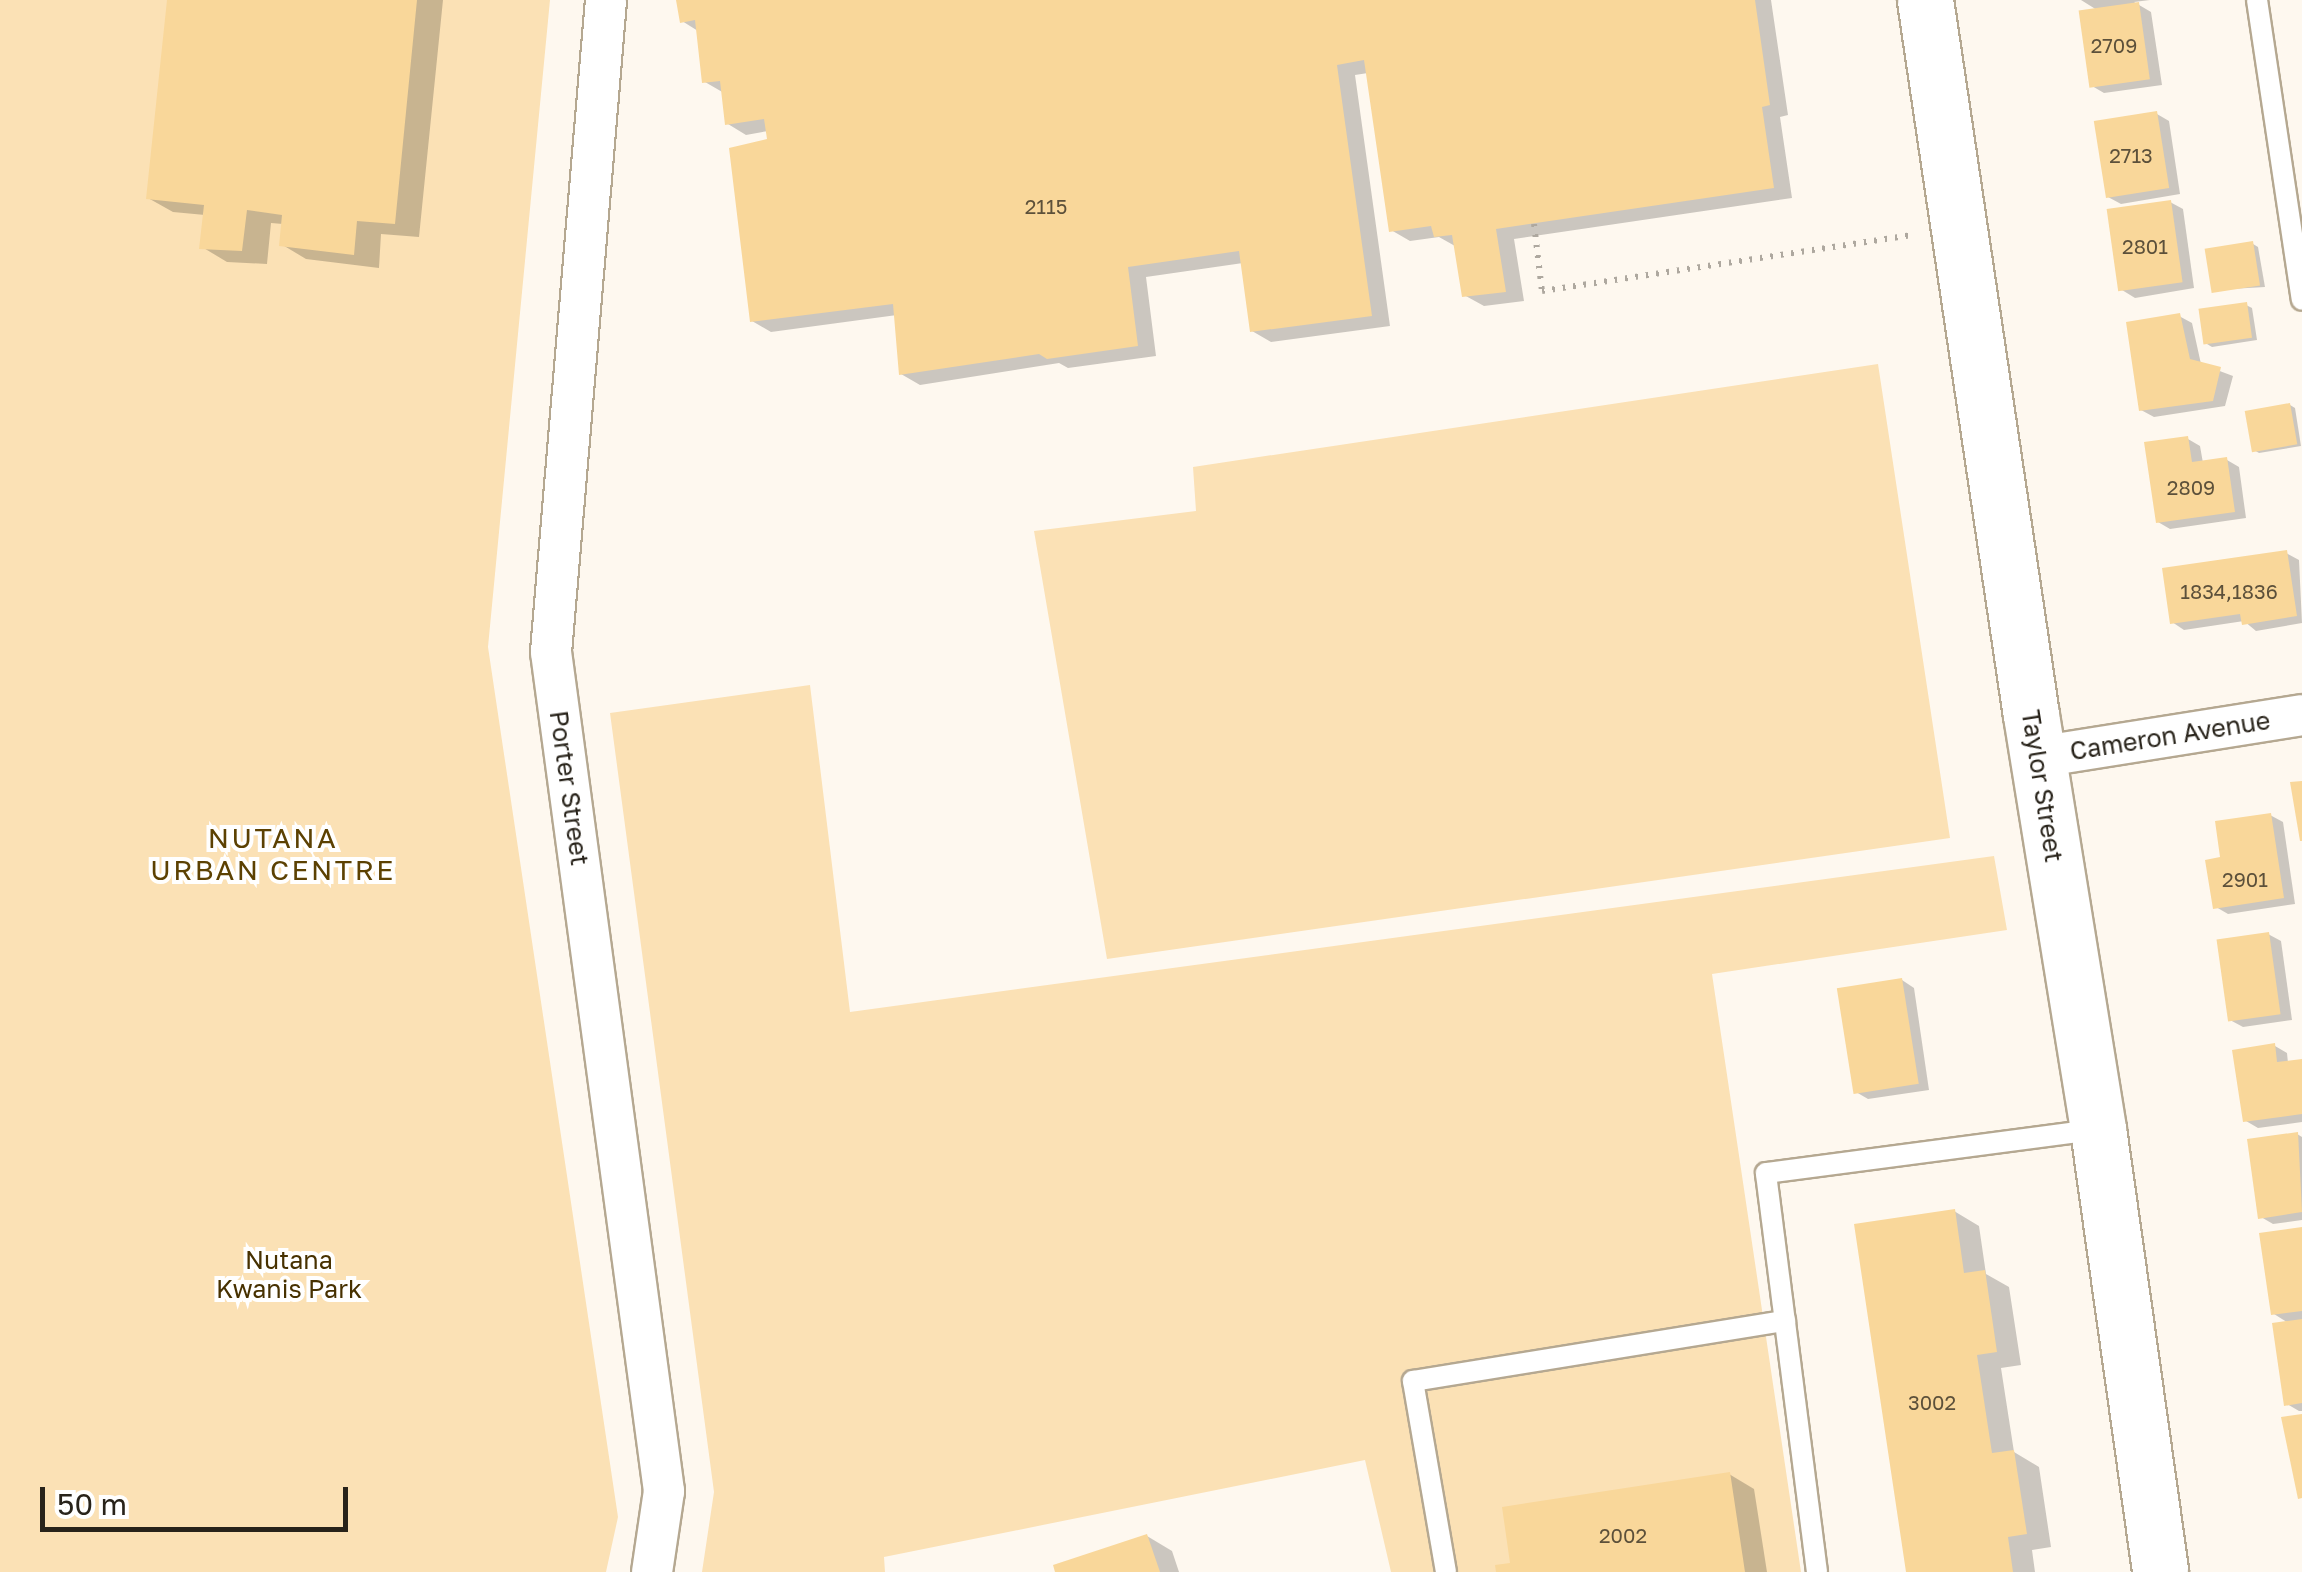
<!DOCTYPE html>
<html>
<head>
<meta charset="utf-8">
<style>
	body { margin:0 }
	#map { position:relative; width:2302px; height:1572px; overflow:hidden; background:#fef8ef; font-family:"Golos Text",sans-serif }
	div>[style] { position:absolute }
	.green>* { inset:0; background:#fbe1b5 }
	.shadow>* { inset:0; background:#0003 }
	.building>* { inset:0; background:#f9d79a; transform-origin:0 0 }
	.path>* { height:6px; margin-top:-3px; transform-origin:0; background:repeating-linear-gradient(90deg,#aea89f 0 2.5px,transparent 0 10.5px) }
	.roads { filter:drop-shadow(2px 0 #b5a891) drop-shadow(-2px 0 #b5a891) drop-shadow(0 2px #b5a891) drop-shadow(0 -2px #b5a891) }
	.service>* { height:20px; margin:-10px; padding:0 10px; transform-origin:10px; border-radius:10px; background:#fff }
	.minor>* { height:40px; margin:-20px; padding:0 20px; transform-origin:20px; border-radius:20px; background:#fff }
	.secondary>* { height:55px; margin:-27.5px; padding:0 27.5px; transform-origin:27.5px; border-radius:27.5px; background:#fff }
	span { translate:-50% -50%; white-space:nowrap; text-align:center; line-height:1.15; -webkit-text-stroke:8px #fff; paint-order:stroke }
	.number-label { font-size:20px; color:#5c503a }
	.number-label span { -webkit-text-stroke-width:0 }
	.street-label { font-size:25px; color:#28231a }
	.park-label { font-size:25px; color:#473100 }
	.neighbourhood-label { font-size:28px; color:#5c4102; letter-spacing:2.5px }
	.scale { position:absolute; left:40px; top:1487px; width:308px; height:45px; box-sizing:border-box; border:5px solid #28231a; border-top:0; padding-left:12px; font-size:30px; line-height:35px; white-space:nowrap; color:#28231a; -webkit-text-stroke:8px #fff; paint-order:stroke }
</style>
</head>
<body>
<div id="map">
	<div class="green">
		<i style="clip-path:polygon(0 0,550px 0,488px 647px,618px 1517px,606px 1572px,0 1572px)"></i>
		<i style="clip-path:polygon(1878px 364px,1950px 838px,1107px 959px,1034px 531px,1196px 511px,1193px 467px)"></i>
		<i style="clip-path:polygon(810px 685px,850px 1012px,1994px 856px,2007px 930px,1712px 974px,1801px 1572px,1391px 1572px,1365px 1460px,884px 1557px,885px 1572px,702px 1572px,714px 1492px,610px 713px)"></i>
	</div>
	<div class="shadow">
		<i style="clip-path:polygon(169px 0,443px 0,419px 237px,381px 234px,379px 268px,306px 259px,281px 244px,283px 224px,271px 223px,267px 264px,227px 262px,202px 247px,205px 215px,173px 212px,148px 198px)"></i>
		<i style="clip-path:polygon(679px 0,1771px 0,1788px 115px,1780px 117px,1792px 198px,1514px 239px,1524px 301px,1484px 306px,1464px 295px,1455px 246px,1439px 237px,1410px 241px,1391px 230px,1368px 73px,1355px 75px,1390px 326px,1271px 342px,1252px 331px,1243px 263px,1146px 277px,1156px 356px,1068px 368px,1059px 363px,920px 385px,901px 374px,897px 315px,771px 332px,752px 321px,768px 131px,746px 135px,728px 124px,724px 93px,705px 82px,698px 31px,682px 21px)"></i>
		<i style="clip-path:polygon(2150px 0,2134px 2px,2151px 12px,2162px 85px,2104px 93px,2092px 86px,2097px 10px,2081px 0)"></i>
		<i style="clip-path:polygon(2157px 114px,2169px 121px,2180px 194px,2121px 204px,2108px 197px)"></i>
		<i style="clip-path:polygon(2170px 202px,2183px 209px,2194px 288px,2135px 298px,2122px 290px)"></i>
		<i style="clip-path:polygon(2253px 244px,2258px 247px,2265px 287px,2213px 290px)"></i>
		<i style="clip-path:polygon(2246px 305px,2252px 308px,2257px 340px,2212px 347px,2207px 344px)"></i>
		<i style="clip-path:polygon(2179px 316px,2192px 323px,2201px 364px,2233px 376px,2225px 406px,2154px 417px,2141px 410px)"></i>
		<i style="clip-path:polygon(2290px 405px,2295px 408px,2301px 446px,2259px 453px,2254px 450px)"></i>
		<i style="clip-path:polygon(2188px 439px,2200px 446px,2203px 463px,2227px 460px,2239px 467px,2246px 518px,2170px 529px,2158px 522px)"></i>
		<i style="clip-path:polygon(2286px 553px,2299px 560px,2302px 623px,2256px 631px,2244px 621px,2184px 630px,2172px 622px)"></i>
		<i style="clip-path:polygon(2270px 815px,2283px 822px,2295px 904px,2228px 914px,2216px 907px,2223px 860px)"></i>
		<i style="clip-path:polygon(2268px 934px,2281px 941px,2292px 1020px,2243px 1027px,2230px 1020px)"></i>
		<i style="clip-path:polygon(1902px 980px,1914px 988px,1929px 1090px,1868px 1099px,1856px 1092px)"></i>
		<i style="clip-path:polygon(2275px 1046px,2287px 1053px,2288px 1063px,2302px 1061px,2302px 1122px,2258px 1128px,2246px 1121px)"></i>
		<i style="clip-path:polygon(2297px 1134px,2302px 1137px,2302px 1220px,2273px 1224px,2261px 1217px)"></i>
		<i style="clip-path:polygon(1954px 1211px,1979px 1226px,1986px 1274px,2009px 1287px,2021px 1365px,2001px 1368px,2014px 1452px,2039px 1467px,2051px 1547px,2032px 1550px,2035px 1572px,1908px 1572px)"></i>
		<i style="clip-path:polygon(2302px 1229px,2302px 1411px,2299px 1411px,2287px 1404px,2290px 1324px,2274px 1314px)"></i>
		<i style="clip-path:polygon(1729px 1474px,1754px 1489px,1767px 1572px,1499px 1572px)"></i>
		<i style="clip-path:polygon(1147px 1536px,1172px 1551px,1179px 1572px,1057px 1572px)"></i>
	</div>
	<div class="building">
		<i style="clip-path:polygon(167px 0,417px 0,395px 224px,357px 221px,354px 255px,279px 246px,282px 215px,247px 210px,242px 251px,199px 249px,204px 205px,146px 199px)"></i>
		<i style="clip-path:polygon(676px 0,1755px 0,1770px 105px,1762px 107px,1774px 188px,1496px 229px,1506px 292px,1462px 297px,1452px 235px,1434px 237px,1431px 226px,1389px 232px,1364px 60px,1337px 65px,1372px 316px,1250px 332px,1239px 251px,1128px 267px,1138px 346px,1047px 359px,1039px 354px,899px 375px,893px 304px,750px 322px,729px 148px,767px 139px,764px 119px,725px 125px,720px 81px,702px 83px,695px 20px,680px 23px)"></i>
		<i style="left:2139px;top:2px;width:78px;height:61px;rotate:82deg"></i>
		<i style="left:2157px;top:111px;width:78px;height:64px;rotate:81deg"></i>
		<i style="left:2171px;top:200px;width:83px;height:65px;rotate:82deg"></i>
		<i style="left:2253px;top:241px;width:45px;height:49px;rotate:81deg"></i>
		<i style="left:2247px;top:302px;width:36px;height:49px;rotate:82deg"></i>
		<i style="clip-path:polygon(2180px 313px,2190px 359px,2221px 367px,2213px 401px,2139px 411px,2126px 322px)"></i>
		<i style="left:2290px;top:403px;width:42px;height:46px;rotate:80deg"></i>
		<i style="clip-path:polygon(2188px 436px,2192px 462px,2227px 457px,2235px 512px,2156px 523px,2144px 442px)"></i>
		<i style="clip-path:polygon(2287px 550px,2297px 616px,2242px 625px,2240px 614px,2170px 624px,2162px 568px)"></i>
		<i style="clip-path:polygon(2302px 781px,2302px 841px,2300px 841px,2290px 782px)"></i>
		<i style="clip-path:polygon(2271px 813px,2284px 898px,2213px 909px,2205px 860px,2220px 857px,2215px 821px)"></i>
		<i style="left:2269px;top:932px;width:83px;height:53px;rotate:82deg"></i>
		<i style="left:1902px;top:978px;width:107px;height:66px;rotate:81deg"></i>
		<i style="clip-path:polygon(2275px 1043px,2277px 1062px,2302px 1059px,2302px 1114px,2243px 1122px,2232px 1050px)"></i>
		<i style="clip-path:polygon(2298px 1132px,2302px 1212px,2258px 1219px,2247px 1139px)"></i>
		<i style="clip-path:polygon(1955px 1209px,1964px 1273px,1985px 1270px,1997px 1352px,1977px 1355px,1992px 1453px,2014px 1450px,2027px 1534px,2008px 1537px,2013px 1572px,1906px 1572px,1854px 1224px)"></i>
		<i style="clip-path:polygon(2302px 1227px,2302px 1311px,2271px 1315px,2259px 1233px)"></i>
		<i style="clip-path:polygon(2302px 1319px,2302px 1403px,2284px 1406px,2272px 1323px)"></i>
		<i style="clip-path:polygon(2302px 1414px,2302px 1498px,2298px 1499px,2281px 1417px)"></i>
		<i style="clip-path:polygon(1730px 1472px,1745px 1572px,1496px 1572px,1495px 1565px,1510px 1563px,1502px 1507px)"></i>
		<i style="clip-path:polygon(1147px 1534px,1160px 1572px,1055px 1572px,1053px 1565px)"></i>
	</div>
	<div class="path">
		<i style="left:1534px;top:224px;width:67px;rotate:83.2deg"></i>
		<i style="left:1542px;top:291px;width:376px;rotate:-8.6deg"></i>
	</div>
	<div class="roads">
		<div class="service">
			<i style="left:2257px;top:0;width:303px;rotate:81.5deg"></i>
			<i style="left:1446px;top:1572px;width:194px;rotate:-99.8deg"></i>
			<i style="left:1413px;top:1381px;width:377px;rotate:-9.2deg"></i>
			<i style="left:1817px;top:1572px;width:402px;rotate:-97.3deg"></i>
			<i style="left:1766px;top:1173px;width:335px;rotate:-7.5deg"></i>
		</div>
		<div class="minor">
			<i style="left:606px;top:0;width:654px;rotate:94.82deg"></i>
			<i style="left:551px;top:652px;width:847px;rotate:82.33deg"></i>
			<i style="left:664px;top:1491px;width:82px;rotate:98.4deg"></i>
			<i style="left:2038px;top:757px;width:267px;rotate:-9deg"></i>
		</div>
		<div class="secondary">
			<i style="left:1925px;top:0;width:723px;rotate:81.57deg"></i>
			<i style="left:2031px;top:715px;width:419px;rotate:80.8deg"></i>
			<i style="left:2098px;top:1129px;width:447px;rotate:82deg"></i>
		</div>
	</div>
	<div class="number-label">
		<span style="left:2114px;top:45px">2709</span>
		<span style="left:2131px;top:155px">2713</span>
		<span style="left:1046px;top:206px">2115</span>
		<span style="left:2145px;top:246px">2801</span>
		<span style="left:2191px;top:487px">2809</span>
		<span style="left:2229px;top:591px">1834,1836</span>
		<span style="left:2245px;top:879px">2901</span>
		<span style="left:1932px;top:1402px">3002</span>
		<span style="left:1623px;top:1535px">2002</span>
	</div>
	<div class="street-label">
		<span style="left:2170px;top:736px;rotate:-9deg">Cameron Avenue</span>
		<span style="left:2042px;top:786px;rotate:81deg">Taylor Street</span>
		<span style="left:569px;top:788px;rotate:82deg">Porter Street</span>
	</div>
	<div class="park-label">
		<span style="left:289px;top:1275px">Nutana<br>Kwanis Park</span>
	</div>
	<div class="neighbourhood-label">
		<span style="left:273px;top:854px">NUTANA<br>URBAN CENTRE</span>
	</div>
	<div class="scale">50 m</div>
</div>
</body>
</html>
